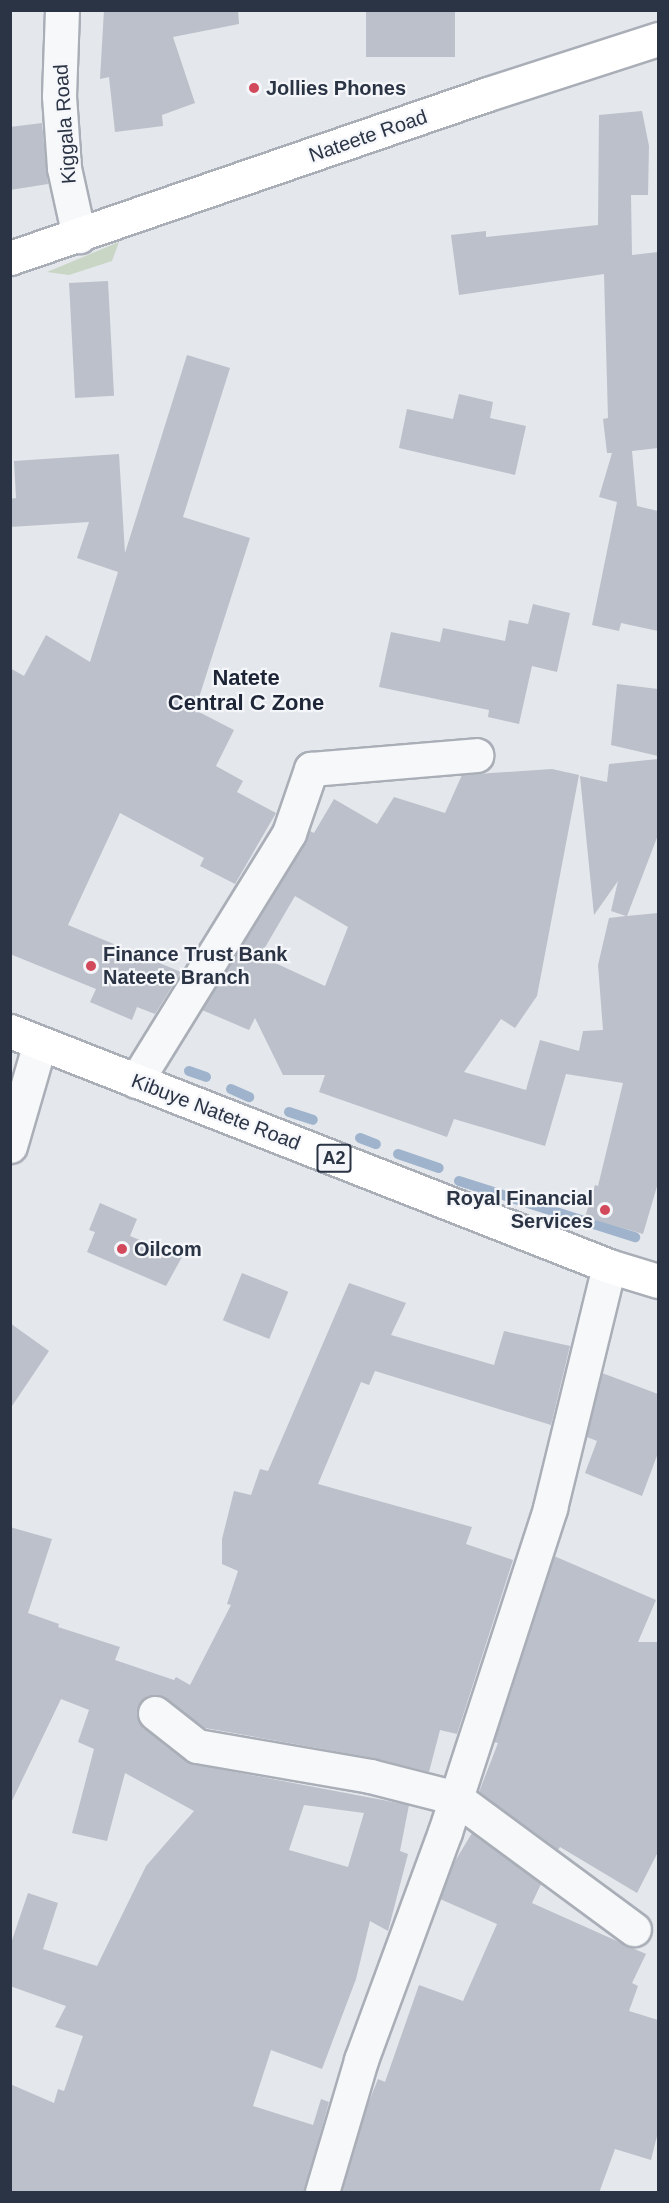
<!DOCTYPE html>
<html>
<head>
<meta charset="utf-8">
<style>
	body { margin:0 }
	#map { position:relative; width:669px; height:2203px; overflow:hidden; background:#e4e7ec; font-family:Arial,sans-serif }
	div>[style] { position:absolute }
	.green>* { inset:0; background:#c9d6c5 }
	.stream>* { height:10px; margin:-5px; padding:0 5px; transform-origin:5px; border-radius:5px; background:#9fb4cc }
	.building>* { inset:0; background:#bbc0ca; transform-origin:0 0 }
	.roads { filter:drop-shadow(2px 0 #a9aeb7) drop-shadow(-2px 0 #a9aeb7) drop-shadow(0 2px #a9aeb7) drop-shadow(0 -2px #a9aeb7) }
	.minor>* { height:33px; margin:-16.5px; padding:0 16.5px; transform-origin:16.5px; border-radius:16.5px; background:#f7f8fa }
	.tertiary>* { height:33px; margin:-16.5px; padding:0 16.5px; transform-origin:16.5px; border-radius:16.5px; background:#f7f8fa }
	.secondary>* { height:33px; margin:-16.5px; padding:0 16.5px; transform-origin:16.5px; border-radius:16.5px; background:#fff }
	.primary>* { height:33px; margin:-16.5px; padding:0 16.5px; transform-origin:16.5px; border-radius:16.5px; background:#fff }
	.dots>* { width:16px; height:16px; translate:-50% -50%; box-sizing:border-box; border:3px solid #f4f6f9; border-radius:50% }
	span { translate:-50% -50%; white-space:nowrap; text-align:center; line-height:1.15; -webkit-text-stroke:4.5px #f4f6f9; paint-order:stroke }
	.shield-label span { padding:2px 4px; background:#f4f6f9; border:2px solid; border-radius:4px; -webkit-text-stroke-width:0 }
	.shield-label { font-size:18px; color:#2b3445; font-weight:700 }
	.poi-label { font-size:20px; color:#2b3445; font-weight:700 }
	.left { translate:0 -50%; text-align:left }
	.right { translate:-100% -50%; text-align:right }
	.street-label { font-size:20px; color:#2b3445 }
	.quarter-label { font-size:22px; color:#1d2536; font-weight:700 }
	.frame { position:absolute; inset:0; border:12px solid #2b3445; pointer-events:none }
</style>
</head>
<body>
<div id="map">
	<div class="green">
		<i style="clip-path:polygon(119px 242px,112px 261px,69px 275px,47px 272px)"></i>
	</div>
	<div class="stream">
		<i style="left:189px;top:1071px;width:18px;rotate:19deg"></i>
		<i style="left:231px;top:1089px;width:20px;rotate:24deg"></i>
		<i style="left:289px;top:1112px;width:25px;rotate:18deg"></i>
		<i style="left:360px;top:1138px;width:17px;rotate:21deg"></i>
		<i style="left:398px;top:1154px;width:43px;rotate:18.9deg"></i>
		<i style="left:459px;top:1181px;width:185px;rotate:17.7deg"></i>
	</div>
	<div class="building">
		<i style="clip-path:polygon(104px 10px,238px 10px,239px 24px,173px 37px,195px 103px,162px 115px,163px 126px,115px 132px,109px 77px,100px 79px)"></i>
		<i style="left:366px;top:10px;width:89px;height:47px"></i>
		<i style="clip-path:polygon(642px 111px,649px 146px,648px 195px,631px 195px,632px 255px,658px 252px,658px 448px,632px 451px,637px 506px,658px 511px,658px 631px,621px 623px,619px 631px,592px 625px,617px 502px,599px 497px,612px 453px,607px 453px,603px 419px,608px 418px,604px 274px,459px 295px,451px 235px,486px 231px,486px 237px,598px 225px,599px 115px)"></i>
		<i style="clip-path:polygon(42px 123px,48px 184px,10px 190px,10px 127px)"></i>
		<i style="left:108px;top:281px;width:115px;height:39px;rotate:87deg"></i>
		<i style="clip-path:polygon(187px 355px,230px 368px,183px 517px,250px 538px,195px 710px,234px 730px,216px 766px,243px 781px,237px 792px,276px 813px,235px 884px,200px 866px,204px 858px,120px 813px,68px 925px,181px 972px,155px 1014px,137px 1007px,132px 1020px,90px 1002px,96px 989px,10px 954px,10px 668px,24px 676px,46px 635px,90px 662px,118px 572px,77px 558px,89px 522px,10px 527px,10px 499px,16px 498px,14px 461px,119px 454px,125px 553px)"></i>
		<i style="clip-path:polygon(459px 394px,493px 402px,490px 418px,526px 426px,515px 475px,399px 448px,407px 409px,453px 419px)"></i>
		<i style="clip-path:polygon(533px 604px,570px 613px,557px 672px,532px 666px,519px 724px,488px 717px,489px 710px,379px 687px,391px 632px,440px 642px,443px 628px,505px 641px,509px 620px,528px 624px)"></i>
		<i style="clip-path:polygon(617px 684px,658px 689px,658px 756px,611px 745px)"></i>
		<i style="clip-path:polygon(evenodd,658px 759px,658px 835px,627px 916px,658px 913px,658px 1183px,643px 1234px,585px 1217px,595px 1185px,598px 1186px,623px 1083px,566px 1074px,545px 1146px,454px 1119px,447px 1137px,319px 1092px,325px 1075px,283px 1075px,255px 1018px,249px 1030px,202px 1010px,310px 831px,314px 833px,334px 799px,377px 824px,394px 797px,445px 813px,462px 775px,552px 769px,579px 775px,537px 996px,515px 1028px,501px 1019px,464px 1072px,526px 1090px,540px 1040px,579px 1051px,583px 1031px,603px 1030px,598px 965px,609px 918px,626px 916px,611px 911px,618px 881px,594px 915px,580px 776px,607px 782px,609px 764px,658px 759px,295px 896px,348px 927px,325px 986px,260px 956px,295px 896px)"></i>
		<i style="clip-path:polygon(100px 1203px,137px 1219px,130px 1236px,182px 1257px,166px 1286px,87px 1252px,95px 1232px,89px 1230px)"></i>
		<i style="left:242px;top:1273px;width:50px;height:51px;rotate:22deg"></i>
		<i style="clip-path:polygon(evenodd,349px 1283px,406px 1303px,391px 1335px,494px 1365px,504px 1331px,570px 1346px,551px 1425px,375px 1371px,369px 1385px,361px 1382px,318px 1484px,472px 1527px,466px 1544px,513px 1560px,457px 1734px,440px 1730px,429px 1772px,373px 1758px,205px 1728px,158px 1695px,148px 1696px,137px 1710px,143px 1728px,193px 1764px,409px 1805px,400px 1851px,408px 1854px,388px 1931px,370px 1921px,356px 1979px,322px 2069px,271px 2050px,253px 2106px,313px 2125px,321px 2099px,329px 2102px,304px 2193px,10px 2193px,10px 2084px,54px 2103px,58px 2089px,64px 2091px,83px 2036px,55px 2027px,66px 2006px,10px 1986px,10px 1946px,28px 1893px,58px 1903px,43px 1949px,97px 1966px,146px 1866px,194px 1811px,125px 1773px,107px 1841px,72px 1833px,94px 1749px,78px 1742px,89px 1710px,61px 1699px,10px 1805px,10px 1527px,52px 1539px,28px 1613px,59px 1624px,58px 1627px,120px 1647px,115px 1660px,174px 1680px,176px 1677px,190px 1685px,231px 1605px,227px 1604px,238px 1571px,222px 1564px,222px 1539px,234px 1491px,251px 1495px,260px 1469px,268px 1471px,349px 1283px,304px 1805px,364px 1813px,348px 1867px,289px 1850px,304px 1805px)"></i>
		<i style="clip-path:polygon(10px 1323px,49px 1351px,10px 1409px)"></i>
		<i style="clip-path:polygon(602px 1373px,658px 1394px,658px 1453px,642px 1496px,585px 1473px,597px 1441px,587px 1437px)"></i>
		<i style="clip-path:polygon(554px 1556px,656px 1600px,638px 1642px,658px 1642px,658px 1852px,637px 1893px,560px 1847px,558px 1850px,479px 1792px,498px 1743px,494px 1742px)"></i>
		<i style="clip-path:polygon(472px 1833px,541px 1884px,532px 1903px,646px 1954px,632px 1983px,638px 1986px,629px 2011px,658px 2020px,658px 2132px,651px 2160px,615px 2149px,599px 2193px,341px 2193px,368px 2104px,378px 2079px,385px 2082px,419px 1985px,463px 2001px,497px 1924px,440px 1899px,452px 1866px)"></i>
	</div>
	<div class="roads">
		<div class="minor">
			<i style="left:136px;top:1081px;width:291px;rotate:-58.3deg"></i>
			<i style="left:289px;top:833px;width:68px;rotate:-71deg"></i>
			<i style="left:311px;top:769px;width:166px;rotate:-4.8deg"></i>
			<i style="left:10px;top:1146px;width:107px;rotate:-73.8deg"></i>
			<i style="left:155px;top:1713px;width:53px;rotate:38.2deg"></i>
			<i style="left:197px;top:1746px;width:176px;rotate:9.8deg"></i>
			<i style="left:370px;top:1776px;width:89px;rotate:14.3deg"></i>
			<i style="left:456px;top:1798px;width:221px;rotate:36.4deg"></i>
			<i style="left:322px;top:2192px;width:138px;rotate:-73.5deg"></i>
			<i style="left:361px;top:2060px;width:243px;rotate:-69.8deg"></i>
			<i style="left:445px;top:1832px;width:341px;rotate:-72deg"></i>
			<i style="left:550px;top:1508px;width:249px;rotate:-76.3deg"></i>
		</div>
		<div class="tertiary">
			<i style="left:62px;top:10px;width:86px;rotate:92deg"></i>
			<i style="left:59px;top:96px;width:72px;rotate:86deg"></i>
			<i style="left:64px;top:168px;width:70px;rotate:77.6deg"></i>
		</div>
		<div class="secondary">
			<i style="left:10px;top:258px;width:505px;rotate:-18.94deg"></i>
			<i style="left:488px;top:94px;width:179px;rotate:-17.9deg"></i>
		</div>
		<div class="primary">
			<i style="left:10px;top:1031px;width:643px;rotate:21.42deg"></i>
			<i style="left:609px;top:1266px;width:51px;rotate:17deg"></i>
		</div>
	</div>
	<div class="dots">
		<i style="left:254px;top:88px;background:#d1495b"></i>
		<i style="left:91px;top:966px;background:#d1495b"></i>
		<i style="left:605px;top:1210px;background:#d1495b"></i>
		<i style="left:122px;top:1249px;background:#d1495b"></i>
	</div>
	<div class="shield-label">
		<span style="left:334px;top:1158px">A2</span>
	</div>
	<div class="poi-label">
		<span class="left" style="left:266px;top:88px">Jollies Phones</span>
		<span class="left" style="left:103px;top:966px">Finance Trust Bank<br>Nateete Branch</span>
		<span class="right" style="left:593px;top:1210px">Royal Financial<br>Services</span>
		<span class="left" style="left:134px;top:1249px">Oilcom</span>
	</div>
	<div class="street-label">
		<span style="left:65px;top:124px;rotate:-94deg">Kiggala Road</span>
		<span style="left:368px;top:136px;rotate:-19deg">Nateete Road</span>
		<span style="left:216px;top:1112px;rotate:21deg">Kibuye Natete Road</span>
	</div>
	<div class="quarter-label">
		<span style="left:246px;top:690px">Natete<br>Central C Zone</span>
	</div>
	<div class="frame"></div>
</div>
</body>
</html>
